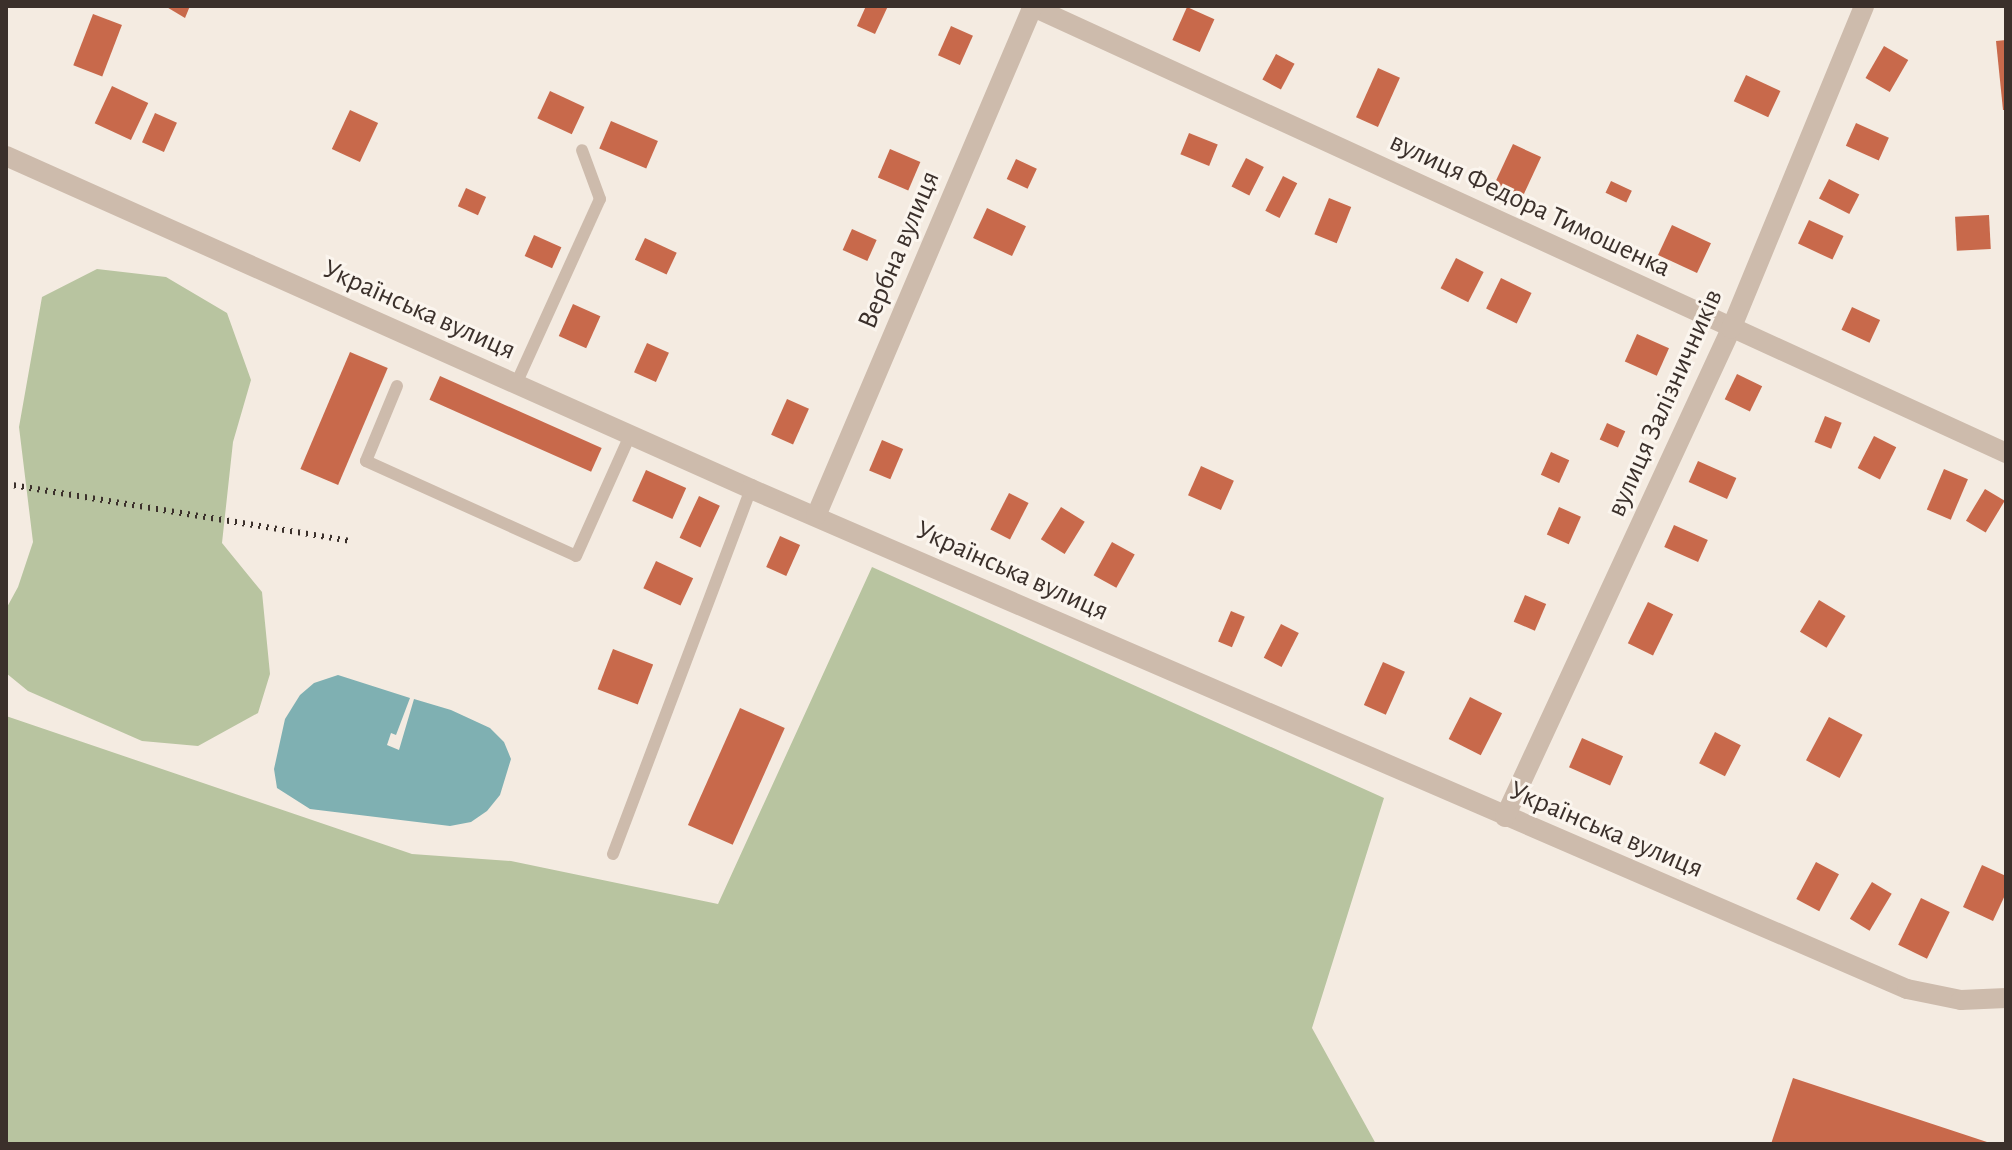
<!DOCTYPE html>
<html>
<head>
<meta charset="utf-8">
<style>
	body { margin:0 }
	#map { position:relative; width:2012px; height:1150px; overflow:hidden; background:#f4ebe1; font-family:"Alegreya Sans",sans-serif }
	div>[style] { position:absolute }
	.green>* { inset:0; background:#b8c4a0 }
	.water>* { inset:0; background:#7fb0b2 }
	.building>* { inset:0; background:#c8694b; transform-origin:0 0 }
	.service>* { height:12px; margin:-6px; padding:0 6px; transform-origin:6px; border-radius:6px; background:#cdbbac }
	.minor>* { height:20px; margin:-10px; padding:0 10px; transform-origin:10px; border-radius:10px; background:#cdbbac }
	.rail>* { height:6px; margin-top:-3px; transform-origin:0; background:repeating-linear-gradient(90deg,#3b302b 0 2px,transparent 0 8px) }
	span { translate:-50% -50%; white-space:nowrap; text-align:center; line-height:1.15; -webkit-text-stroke:6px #fbf5ee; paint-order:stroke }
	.street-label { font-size:28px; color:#3b302b }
	.frame { position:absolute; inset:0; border:8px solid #3b302b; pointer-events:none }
</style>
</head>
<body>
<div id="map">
	<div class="green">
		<i style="clip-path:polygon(97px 269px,166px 277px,227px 313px,251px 380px,233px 442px,222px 543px,262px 592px,270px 674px,258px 713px,198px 746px,142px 741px,28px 691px,6px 673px,6px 609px,18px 587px,33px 542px,19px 427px,42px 297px)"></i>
		<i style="clip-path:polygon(872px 567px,1384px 798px,1312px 1028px,1376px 1144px,6px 1144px,6px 716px,412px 854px,511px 861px,718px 904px)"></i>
	</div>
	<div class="water">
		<i style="clip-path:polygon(338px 675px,410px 698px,396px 735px,391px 733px,387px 745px,399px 750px,414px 699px,451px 710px,490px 728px,504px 742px,511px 759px,500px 795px,487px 811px,471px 822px,450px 826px,310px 809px,277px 788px,274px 769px,285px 719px,300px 695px,314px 683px)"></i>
	</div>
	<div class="building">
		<i style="clip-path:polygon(165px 6px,190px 6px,185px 18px)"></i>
		<i style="clip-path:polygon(866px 6px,888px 6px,875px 34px,857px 26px)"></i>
		<i style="left:1187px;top:7px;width:30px;height:36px;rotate:24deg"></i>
		<i style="left:93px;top:14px;width:31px;height:55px;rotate:21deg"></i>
		<i style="left:951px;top:26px;width:24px;height:32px;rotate:24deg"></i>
		<i style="clip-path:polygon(2006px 40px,2006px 110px,2003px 110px,1996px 41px)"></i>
		<i style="left:1884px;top:46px;width:28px;height:37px;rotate:30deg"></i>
		<i style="left:1276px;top:54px;width:21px;height:29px;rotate:28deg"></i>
		<i style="left:1378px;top:68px;width:24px;height:54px;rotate:24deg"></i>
		<i style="left:1746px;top:75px;width:38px;height:29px;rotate:25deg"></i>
		<i style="left:112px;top:86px;width:40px;height:41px;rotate:25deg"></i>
		<i style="left:550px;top:91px;width:38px;height:30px;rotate:25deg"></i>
		<i style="left:350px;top:110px;width:31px;height:43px;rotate:25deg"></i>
		<i style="left:155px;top:113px;width:24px;height:32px;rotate:24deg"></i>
		<i style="left:611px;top:121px;width:51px;height:30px;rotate:23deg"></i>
		<i style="left:1856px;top:123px;width:36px;height:25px;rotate:24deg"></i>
		<i style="left:1189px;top:133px;width:31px;height:23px;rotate:22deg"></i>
		<i style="left:1513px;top:144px;width:31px;height:44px;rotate:25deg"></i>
		<i style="left:890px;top:149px;width:33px;height:31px;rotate:23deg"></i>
		<i style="left:1246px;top:158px;width:20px;height:32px;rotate:27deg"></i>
		<i style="left:1016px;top:159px;width:23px;height:22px;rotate:25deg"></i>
		<i style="left:1283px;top:176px;width:16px;height:39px;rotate:27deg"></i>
		<i style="left:1829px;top:179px;width:34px;height:22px;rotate:27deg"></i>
		<i style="left:1611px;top:181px;width:23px;height:13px;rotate:25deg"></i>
		<i style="left:466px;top:188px;width:22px;height:20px;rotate:24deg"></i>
		<i style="left:1329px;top:198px;width:24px;height:39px;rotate:22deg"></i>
		<i style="left:987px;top:208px;width:43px;height:33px;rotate:25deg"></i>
		<i style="left:1989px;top:215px;width:34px;height:34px;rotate:87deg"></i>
		<i style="left:1809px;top:220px;width:38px;height:26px;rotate:25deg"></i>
		<i style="left:1672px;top:225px;width:43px;height:33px;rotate:25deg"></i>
		<i style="left:852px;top:229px;width:27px;height:23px;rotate:24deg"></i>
		<i style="left:534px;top:235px;width:30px;height:23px;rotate:24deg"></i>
		<i style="left:645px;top:238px;width:35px;height:24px;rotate:25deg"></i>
		<i style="left:1456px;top:258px;width:31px;height:34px;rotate:27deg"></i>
		<i style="left:1501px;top:278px;width:34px;height:34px;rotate:26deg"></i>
		<i style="left:573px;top:304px;width:30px;height:35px;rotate:24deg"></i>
		<i style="left:1852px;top:307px;width:31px;height:25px;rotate:25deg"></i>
		<i style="left:1637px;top:334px;width:35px;height:30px;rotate:24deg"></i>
		<i style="left:647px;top:343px;width:24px;height:32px;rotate:24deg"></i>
		<i style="left:350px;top:352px;width:41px;height:127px;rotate:23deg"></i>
		<i style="left:1737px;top:374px;width:28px;height:28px;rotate:26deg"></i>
		<i style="left:440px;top:376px;width:177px;height:26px;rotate:24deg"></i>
		<i style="left:787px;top:399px;width:24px;height:39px;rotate:24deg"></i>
		<i style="left:1825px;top:416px;width:18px;height:28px;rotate:22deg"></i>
		<i style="left:1607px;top:423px;width:20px;height:18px;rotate:24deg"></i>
		<i style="left:1874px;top:436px;width:25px;height:36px;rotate:27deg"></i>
		<i style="left:882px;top:440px;width:23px;height:33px;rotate:23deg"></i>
		<i style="left:1551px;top:452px;width:20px;height:25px;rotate:24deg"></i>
		<i style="left:1698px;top:461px;width:42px;height:23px;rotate:24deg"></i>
		<i style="left:1201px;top:466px;width:36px;height:32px;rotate:24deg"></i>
		<i style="left:1944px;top:469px;width:26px;height:44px;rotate:23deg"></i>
		<i style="left:646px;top:470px;width:44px;height:34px;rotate:24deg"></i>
		<i style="left:1985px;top:489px;width:23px;height:37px;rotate:31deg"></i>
		<i style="left:1009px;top:493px;width:22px;height:41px;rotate:27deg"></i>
		<i style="left:699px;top:496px;width:23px;height:46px;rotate:25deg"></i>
		<i style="left:1061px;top:507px;width:28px;height:38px;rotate:32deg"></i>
		<i style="left:1559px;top:507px;width:24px;height:30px;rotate:24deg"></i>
		<i style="left:1674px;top:525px;width:37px;height:24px;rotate:24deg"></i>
		<i style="left:780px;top:536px;width:22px;height:34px;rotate:24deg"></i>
		<i style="left:1112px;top:542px;width:26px;height:38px;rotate:29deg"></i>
		<i style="left:656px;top:561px;width:41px;height:30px;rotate:25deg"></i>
		<i style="left:1525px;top:595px;width:23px;height:29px;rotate:23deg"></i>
		<i style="left:1819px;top:600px;width:31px;height:37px;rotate:31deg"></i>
		<i style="left:1648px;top:602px;width:28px;height:46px;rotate:26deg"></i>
		<i style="left:1231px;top:611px;width:15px;height:33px;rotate:23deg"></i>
		<i style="left:1281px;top:624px;width:20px;height:38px;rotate:27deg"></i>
		<i style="left:613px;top:649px;width:43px;height:43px;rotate:21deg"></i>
		<i style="left:1383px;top:662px;width:24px;height:47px;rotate:24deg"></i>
		<i style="left:1470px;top:697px;width:36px;height:47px;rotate:27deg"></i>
		<i style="left:740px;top:708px;width:49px;height:128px;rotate:24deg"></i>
		<i style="left:1829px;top:717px;width:38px;height:49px;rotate:28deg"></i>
		<i style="left:1715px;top:732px;width:29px;height:35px;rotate:27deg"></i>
		<i style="left:1582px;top:738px;width:45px;height:32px;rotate:24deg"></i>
		<i style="left:1816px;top:862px;width:26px;height:42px;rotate:28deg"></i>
		<i style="clip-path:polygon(1982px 865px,2006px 876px,2006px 893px,1993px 921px,1963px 907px)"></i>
		<i style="left:1872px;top:882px;width:23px;height:43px;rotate:31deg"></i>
		<i style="left:1921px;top:898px;width:32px;height:52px;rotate:26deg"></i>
		<i style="clip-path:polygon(1793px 1078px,1990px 1143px,1990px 1144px,1771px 1144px)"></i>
	</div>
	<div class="service">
		<i style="left:516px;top:384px;width:203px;rotate:-65.6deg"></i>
		<i style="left:600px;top:199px;width:52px;rotate:-110.2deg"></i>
		<i style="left:397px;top:386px;width:81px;rotate:112.5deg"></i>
		<i style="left:366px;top:461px;width:230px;rotate:24.3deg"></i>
		<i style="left:576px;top:556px;width:133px;rotate:-65.9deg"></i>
		<i style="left:613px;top:854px;width:390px;rotate:-69.3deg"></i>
	</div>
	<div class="minor">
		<i style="left:1031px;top:6px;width:1073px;rotate:24.63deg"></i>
		<i style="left:6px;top:156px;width:816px;rotate:24.08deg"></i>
		<i style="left:751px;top:489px;width:1259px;rotate:23.39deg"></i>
		<i style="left:1907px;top:989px;width:55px;rotate:11.5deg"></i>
		<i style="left:1961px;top:1000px;width:45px;rotate:-2.5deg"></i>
		<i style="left:816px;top:516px;width:554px;rotate:-66.95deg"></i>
		<i style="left:1505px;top:817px;width:538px;rotate:-65.15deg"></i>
		<i style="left:1731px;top:329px;width:349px;rotate:-67.6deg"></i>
	</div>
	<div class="rail">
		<i style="left:6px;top:484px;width:350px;rotate:9.4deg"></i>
	</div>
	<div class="street-label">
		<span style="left:1530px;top:205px;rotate:25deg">вулиця Федора Тимошенка</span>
		<span style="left:899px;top:250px;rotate:-67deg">Вербна вулиця</span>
		<span style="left:419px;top:310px;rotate:24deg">Українська вулиця</span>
		<span style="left:1665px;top:403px;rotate:-66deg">вулиця Залізничників</span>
		<span style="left:1012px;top:571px;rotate:24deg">Українська вулиця</span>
		<span style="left:1606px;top:830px;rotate:23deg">Українська вулиця</span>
	</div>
	<div class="frame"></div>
</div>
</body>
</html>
